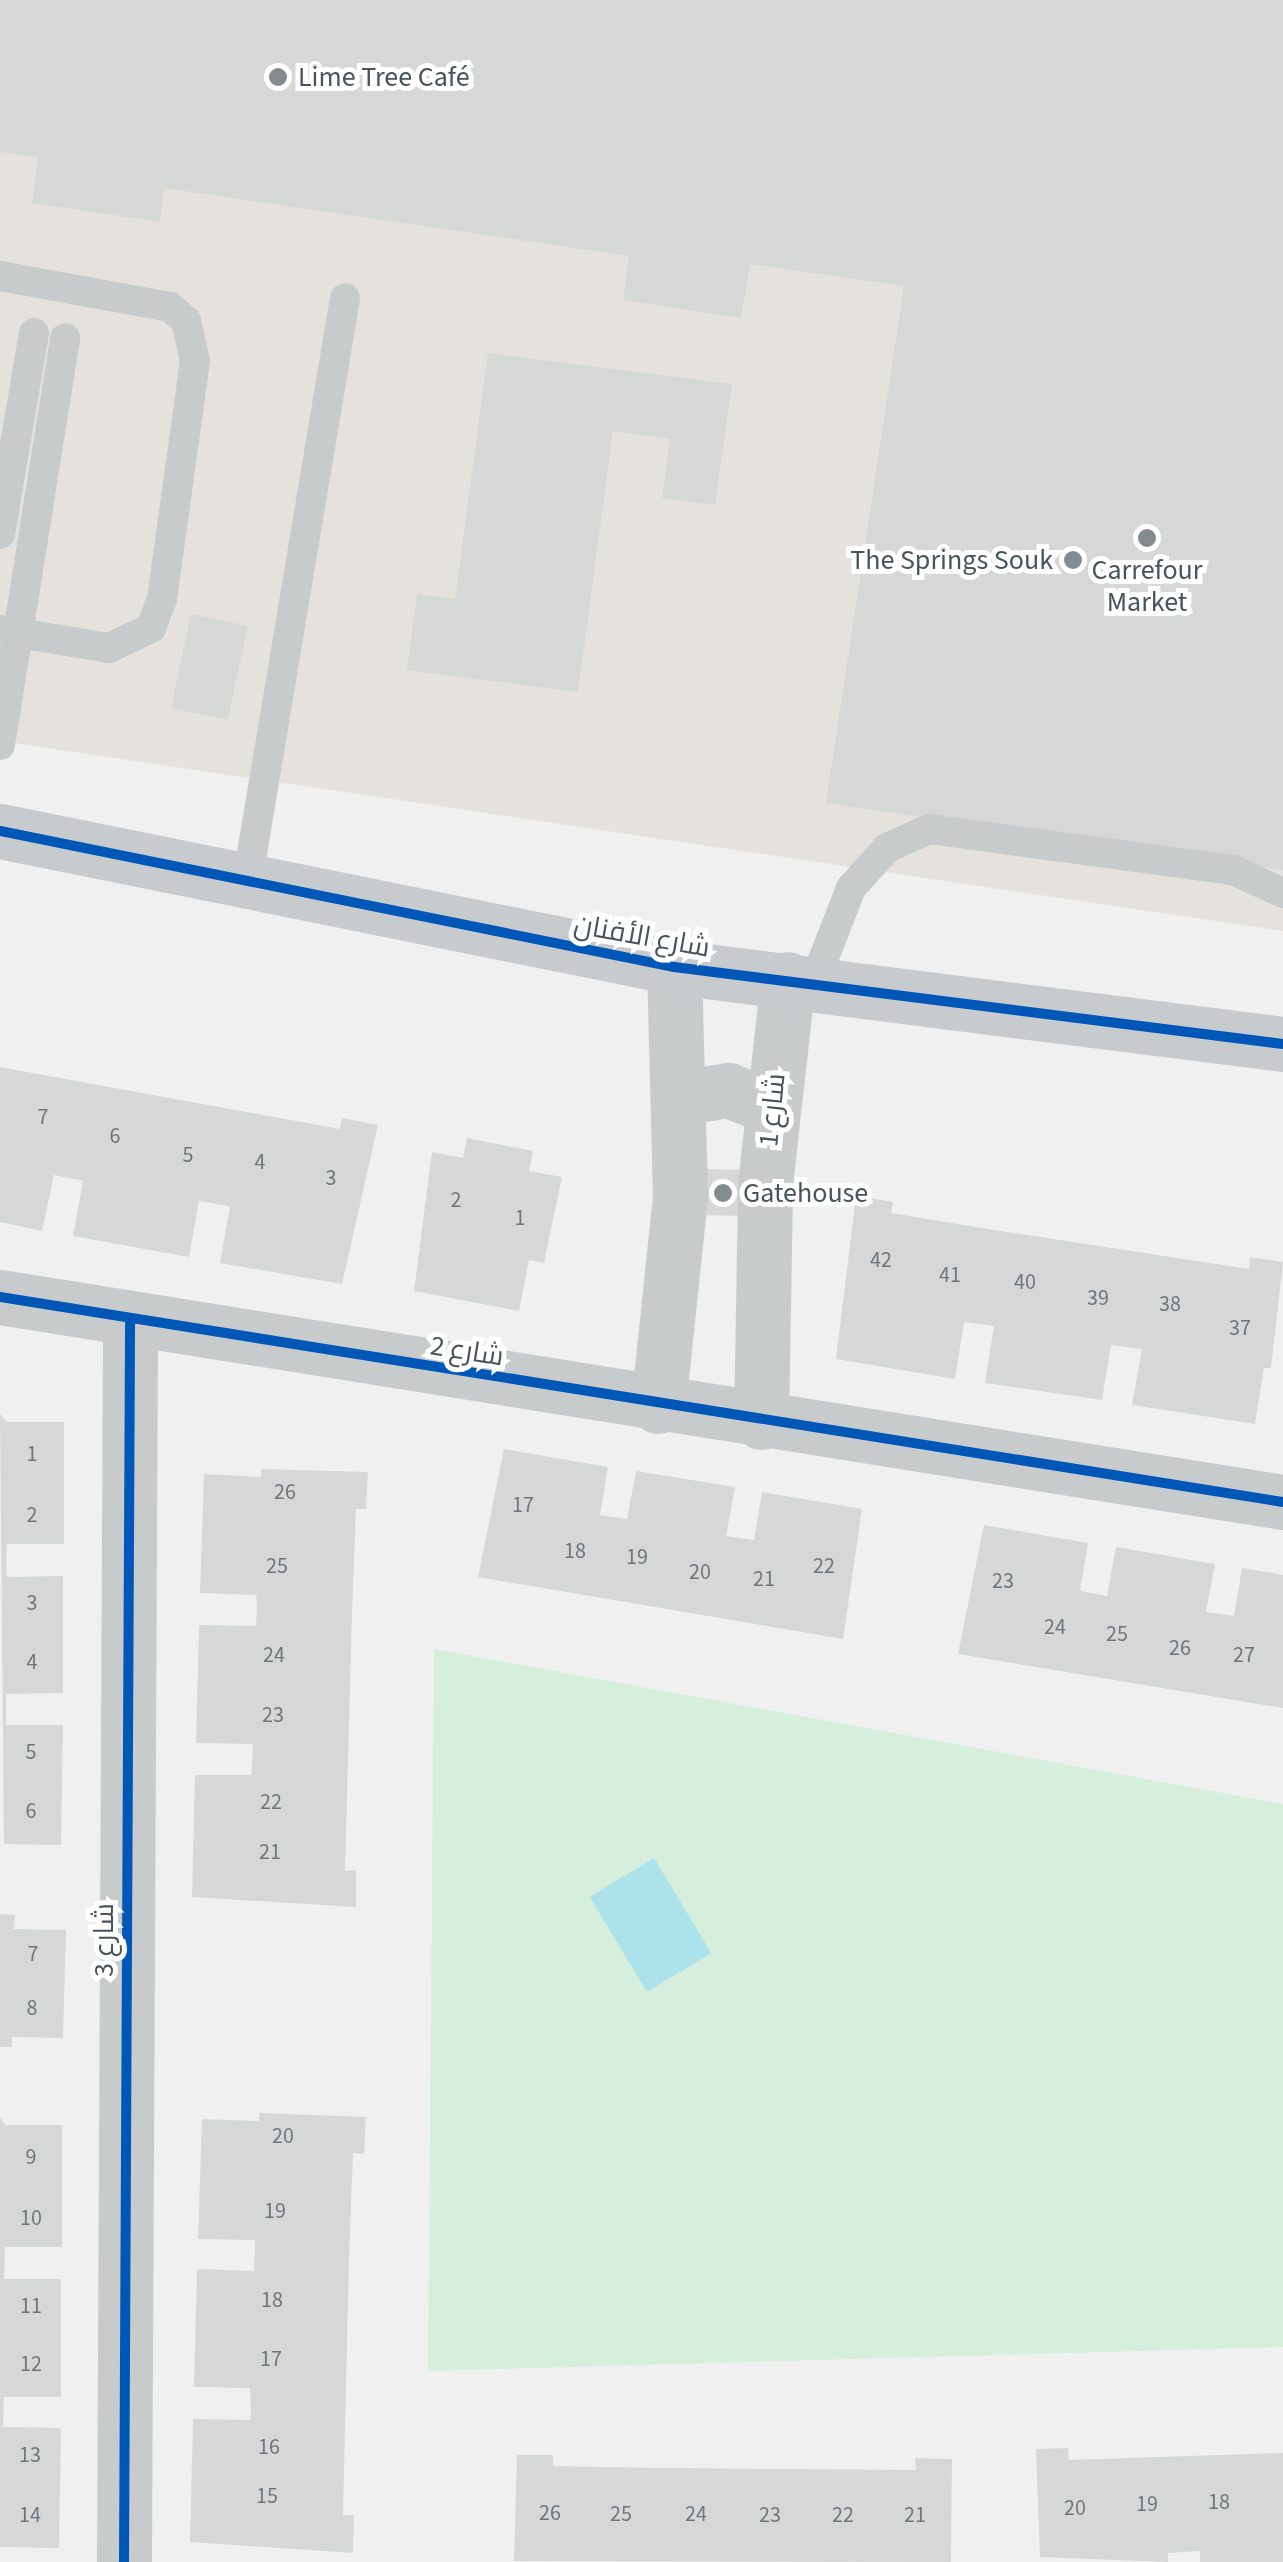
<!DOCTYPE html>
<html>
<head>
<meta charset="utf-8">
<style>
	body { margin:0 }
	#map { position:relative; width:1283px; height:2562px; overflow:hidden; background:#f0f0f0; font-family:"Source Sans 3",Cairo,sans-serif }
	div>[style] { position:absolute }
	.commercial>* { inset:0; background:#e5e2de }
	.green>* { inset:0; background:#d6eedc }
	.water>* { inset:0; background:#ace3ea; transform-origin:0 0 }
	.building>* { inset:0; background:#d6d8d8; transform-origin:0 0 }
	.lane>* { height:30px; margin:-15px; padding:0 15px; transform-origin:15px; border-radius:15px; background:#c7cbcc }
	.street>* { height:55px; margin:-27.5px; padding:0 27.5px; transform-origin:27.5px; border-radius:27.5px; background:#c7cbcc }
	.secondary>* { height:55px; margin:-27.5px; padding:0 27.5px; transform-origin:27.5px; border-radius:27.5px; background:#c8cbcd }
	.cycleway>* { height:10px; margin:-5px; padding:0 5px; transform-origin:5px; border-radius:5px; background:#0057b8 }
	.dots>* { width:28px; height:28px; translate:-50% -50%; box-sizing:border-box; border:5px solid #fff; border-radius:50% }
	span { translate:-50% -50%; white-space:nowrap; text-align:center; line-height:1.15; -webkit-text-stroke:10px #fff; paint-order:stroke }
	.number-label { font-size:22px; color:#6d767c }
	.number-label span { -webkit-text-stroke-width:0 }
	.poi-label { font-size:28px; color:#48545b }
	.left { translate:0 -50%; text-align:left }
	.right { translate:-100% -50%; text-align:right }
	.street-label { font-size:28px; color:#48545b }
</style>
</head>
<body>
<div id="map">
	<div class="commercial">
		<i style="clip-path:polygon(0 0,1283px 0,1283px 931px,0 741px)"></i>
	</div>
	<div class="green">
		<i style="clip-path:polygon(434px 1649px,1283px 1804px,1283px 2347px,428px 2371px)"></i>
	</div>
	<div class="water">
		<i style="left:654px;top:1858px;width:111px;height:75px;rotate:59deg"></i>
	</div>
	<div class="building">
		<i style="clip-path:polygon(0 0,1283px 0,1283px 870px,826px 803px,904px 286px,750px 264px,741px 318px,623px 300px,629px 256px,164px 188px,160px 222px,32px 203px,38px 157px,0 152px)"></i>
		<i style="clip-path:polygon(488px 353px,732px 384px,715px 505px,662px 498px,670px 439px,613px 431px,578px 692px,407px 670px,417px 594px,455px 599px)"></i>
		<i style="left:191px;top:614px;width:58px;height:96px;rotate:12deg"></i>
		<i style="clip-path:polygon(0 1067px,340px 1129px,342px 1118px,378px 1125px,342px 1284px,220px 1263px,230px 1207px,223px 1205px,199px 1201px,189px 1257px,73px 1236px,83px 1181px,69px 1178px,54px 1175px,42px 1231px,0 1222px)"></i>
		<i style="clip-path:polygon(467px 1138px,533px 1151px,529px 1171px,562px 1177px,544px 1263px,529px 1260px,519px 1311px,414px 1291px,432px 1152px,463px 1158px)"></i>
		<i style="left:697px;top:1169px;width:54px;height:46px;rotate:1deg"></i>
		<i style="clip-path:polygon(856px 1196px,893px 1202px,891px 1213px,994px 1230px,1249px 1269px,1250px 1257px,1283px 1262px,1271px 1368px,1264px 1368px,1255px 1424px,1132px 1405px,1142px 1349px,1134px 1348px,1111px 1345px,1102px 1400px,985px 1383px,994px 1326px,964px 1322px,955px 1379px,836px 1359px)"></i>
		<i style="clip-path:polygon(0 1414px,7px 1422px,64px 1422px,64px 1544px,7px 1544px,6px 1560px,7px 1577px,63px 1576px,63px 1693px,6px 1694px,6px 1725px,63px 1725px,61px 1845px,4px 1844px,4px 1851px)"></i>
		<i style="clip-path:polygon(504px 1449px,608px 1467px,600px 1515px,627px 1519px,636px 1471px,735px 1487px,726px 1536px,754px 1540px,762px 1492px,862px 1509px,843px 1639px,478px 1577px)"></i>
		<i style="clip-path:polygon(261px 1469px,368px 1472px,366px 1509px,356px 1509px,352px 1614px,345px 1871px,356px 1870px,356px 1907px,192px 1897px,195px 1775px,251px 1775px,252px 1768px,253px 1744px,196px 1743px,199px 1625px,256px 1626px,257px 1603px,256px 1595px,200px 1593px,204px 1474px,261px 1477px)"></i>
		<i style="clip-path:polygon(984px 1525px,1088px 1543px,1080px 1590px,1086px 1592px,1107px 1596px,1116px 1547px,1215px 1564px,1206px 1612px,1214px 1613px,1234px 1616px,1242px 1568px,1283px 1575px,1283px 1708px,958px 1654px)"></i>
		<i style="clip-path:polygon(0 1914px,15px 1915px,14px 1929px,66px 1930px,63px 2038px,12px 2037px,12px 2047px,0 2047px)"></i>
		<i style="clip-path:polygon(259px 2113px,366px 2117px,364px 2154px,353px 2153px,349px 2258px,343px 2515px,354px 2515px,353px 2553px,190px 2542px,193px 2419px,250px 2420px,251px 2413px,250px 2388px,194px 2387px,197px 2269px,254px 2271px,255px 2240px,198px 2239px,202px 2119px,259px 2121px)"></i>
		<i style="clip-path:polygon(0 2117px,5px 2125px,62px 2125px,62px 2247px,5px 2247px,4px 2279px,61px 2279px,61px 2397px,4px 2397px,3px 2427px,61px 2428px,59px 2548px,0 2547px)"></i>
		<i style="clip-path:polygon(1068px 2448px,1069px 2460px,1283px 2453px,1283px 2562px,1200px 2562px,1200px 2551px,1168px 2553px,1168px 2562px,1040px 2557px,1036px 2449px)"></i>
		<i style="clip-path:polygon(517px 2455px,553px 2455px,553px 2466px,658px 2468px,916px 2470px,915px 2458px,952px 2459px,951px 2562px,514px 2561px)"></i>
	</div>
	<div class="lane">
		<i style="left:0;top:276px;width:173px;rotate:10.3deg"></i>
		<i style="left:170px;top:307px;width:21px;rotate:41deg"></i>
		<i style="left:186px;top:321px;width:41px;rotate:77.3deg"></i>
		<i style="left:195px;top:361px;width:240px;rotate:97.9deg"></i>
		<i style="left:162px;top:599px;width:31px;rotate:111deg"></i>
		<i style="left:151px;top:628px;width:47px;rotate:154.5deg"></i>
		<i style="left:109px;top:648px;width:110px;rotate:-170.6deg"></i>
		<i style="left:0;top:534px;width:204px;rotate:-80.4deg"></i>
		<i style="left:0;top:745px;width:412px;rotate:-80.9deg"></i>
		<i style="left:247px;top:883px;width:593px;rotate:-80.49deg"></i>
		<i style="left:814px;top:983px;width:102px;rotate:-68.7deg"></i>
		<i style="left:851px;top:888px;width:54px;rotate:-48deg"></i>
		<i style="left:887px;top:848px;width:46px;rotate:-24.3deg"></i>
		<i style="left:929px;top:829px;width:307px;rotate:7.7deg"></i>
		<i style="left:1233px;top:870px;width:55px;rotate:24.7deg"></i>
	</div>
	<div class="street">
		<i style="left:681px;top:1098px;width:48px;rotate:-9.7deg"></i>
		<i style="left:728px;top:1090px;width:47px;rotate:21.1deg"></i>
		<i style="left:0;top:1297px;width:1299px;rotate:9.08deg"></i>
		<i style="left:658px;top:1406px;width:211px;rotate:-84deg"></i>
		<i style="left:680px;top:1196px;width:229px;rotate:-91.5deg"></i>
		<i style="left:761px;top:1422px;width:238px;rotate:-89deg"></i>
		<i style="left:765px;top:1184px;width:206px;rotate:-83.6deg"></i>
		<i style="left:124px;top:2562px;width:1244px;rotate:-89.72deg"></i>
	</div>
	<div class="secondary">
		<i style="left:0;top:831px;width:688px;rotate:11.41deg"></i>
		<i style="left:674px;top:967px;width:614px;rotate:7.21deg"></i>
	</div>
	<div class="cycleway">
		<i style="left:0;top:831px;width:688px;rotate:11.41deg"></i>
		<i style="left:674px;top:967px;width:614px;rotate:7.21deg"></i>
		<i style="left:0;top:1297px;width:1299px;rotate:9.08deg"></i>
		<i style="left:124px;top:2562px;width:1244px;rotate:-89.72deg"></i>
	</div>
	<div class="dots">
		<i style="left:278px;top:77px;background:#838b8f"></i>
		<i style="left:1147px;top:538px;background:#838b8f"></i>
		<i style="left:1073px;top:560px;background:#838b8f"></i>
		<i style="left:723px;top:1193px;background:#838b8f"></i>
	</div>
	<div class="number-label">
		<span style="left:43px;top:1118px">7</span>
		<span style="left:115px;top:1137px">6</span>
		<span style="left:188px;top:1156px">5</span>
		<span style="left:260px;top:1163px">4</span>
		<span style="left:331px;top:1179px">3</span>
		<span style="left:456px;top:1201px">2</span>
		<span style="left:520px;top:1219px">1</span>
		<span style="left:881px;top:1261px">42</span>
		<span style="left:950px;top:1276px">41</span>
		<span style="left:1025px;top:1283px">40</span>
		<span style="left:1098px;top:1299px">39</span>
		<span style="left:1170px;top:1305px">38</span>
		<span style="left:1240px;top:1329px">37</span>
		<span style="left:32px;top:1455px">1</span>
		<span style="left:285px;top:1493px">26</span>
		<span style="left:523px;top:1506px">17</span>
		<span style="left:32px;top:1516px">2</span>
		<span style="left:575px;top:1552px">18</span>
		<span style="left:637px;top:1558px">19</span>
		<span style="left:277px;top:1567px">25</span>
		<span style="left:824px;top:1567px">22</span>
		<span style="left:700px;top:1573px">20</span>
		<span style="left:764px;top:1580px">21</span>
		<span style="left:1003px;top:1582px">23</span>
		<span style="left:32px;top:1604px">3</span>
		<span style="left:1055px;top:1628px">24</span>
		<span style="left:1117px;top:1635px">25</span>
		<span style="left:1180px;top:1649px">26</span>
		<span style="left:274px;top:1656px">24</span>
		<span style="left:1244px;top:1656px">27</span>
		<span style="left:32px;top:1663px">4</span>
		<span style="left:273px;top:1716px">23</span>
		<span style="left:31px;top:1753px">5</span>
		<span style="left:271px;top:1803px">22</span>
		<span style="left:31px;top:1812px">6</span>
		<span style="left:270px;top:1853px">21</span>
		<span style="left:33px;top:1955px">7</span>
		<span style="left:32px;top:2009px">8</span>
		<span style="left:283px;top:2137px">20</span>
		<span style="left:31px;top:2158px">9</span>
		<span style="left:275px;top:2212px">19</span>
		<span style="left:31px;top:2219px">10</span>
		<span style="left:272px;top:2301px">18</span>
		<span style="left:31px;top:2307px">11</span>
		<span style="left:271px;top:2360px">17</span>
		<span style="left:31px;top:2365px">12</span>
		<span style="left:269px;top:2448px">16</span>
		<span style="left:30px;top:2456px">13</span>
		<span style="left:267px;top:2497px">15</span>
		<span style="left:1219px;top:2503px">18</span>
		<span style="left:1147px;top:2505px">19</span>
		<span style="left:1075px;top:2509px">20</span>
		<span style="left:550px;top:2514px">26</span>
		<span style="left:621px;top:2515px">25</span>
		<span style="left:696px;top:2515px">24</span>
		<span style="left:30px;top:2516px">14</span>
		<span style="left:770px;top:2516px">23</span>
		<span style="left:843px;top:2516px">22</span>
		<span style="left:915px;top:2516px">21</span>
	</div>
	<div class="poi-label">
		<span class="left" style="left:298px;top:77px">Lime Tree Café</span>
		<span class="right" style="left:1053px;top:560px">The Springs Souk</span>
		<span style="left:1147px;top:586px">Carrefour<br>Market</span>
		<span class="left" style="left:743px;top:1193px">Gatehouse</span>
	</div>
	<div class="street-label">
		<span style="left:642px;top:936px;rotate:10deg">شارع الأفنان</span>
		<span style="left:772px;top:1110px;rotate:-84deg">شارع 1</span>
		<span style="left:467px;top:1351px;rotate:9deg">شارع 2</span>
		<span style="left:104px;top:1940px;rotate:-90deg">شارع 3</span>
	</div>
</div>
</body>
</html>
